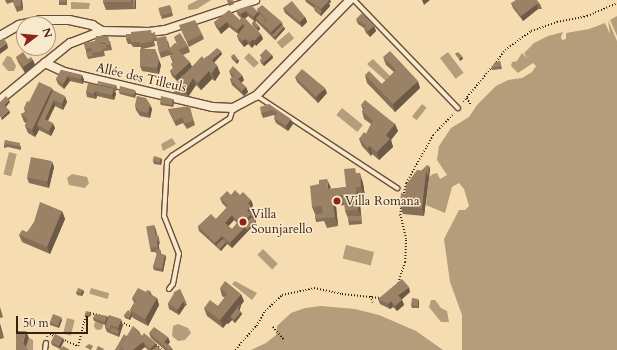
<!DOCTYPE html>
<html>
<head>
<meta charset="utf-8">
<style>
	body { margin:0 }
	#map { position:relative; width:617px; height:350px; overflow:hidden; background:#f6ddb1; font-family:Cardo,serif }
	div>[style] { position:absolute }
	.water>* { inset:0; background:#b59c7b; transform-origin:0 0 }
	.round { border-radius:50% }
	.path>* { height:1.5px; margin-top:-0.75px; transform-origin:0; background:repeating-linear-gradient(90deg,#381e13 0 1px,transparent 0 3px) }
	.roads { filter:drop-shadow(1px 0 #684e3a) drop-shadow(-1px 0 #684e3a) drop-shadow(0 1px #684e3a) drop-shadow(0 -1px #684e3a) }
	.lane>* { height:4px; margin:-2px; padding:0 2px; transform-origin:2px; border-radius:2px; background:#f9e9cc }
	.street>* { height:8px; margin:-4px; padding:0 4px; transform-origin:4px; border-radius:4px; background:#f9e9cc }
	.wall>* { inset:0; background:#856f57; transform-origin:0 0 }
	.shaded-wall>* { inset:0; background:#6c5a47 }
	.building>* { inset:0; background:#9b8165; transform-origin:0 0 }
	.dots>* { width:11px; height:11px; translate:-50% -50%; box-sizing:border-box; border:2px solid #f9e9cc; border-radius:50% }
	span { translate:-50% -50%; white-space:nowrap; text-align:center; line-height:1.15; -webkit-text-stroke:3px #f9e9cc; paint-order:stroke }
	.street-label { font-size:13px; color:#381e13 }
	.poi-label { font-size:13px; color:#381e13 }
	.left { translate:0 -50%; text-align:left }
	.north { position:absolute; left:16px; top:16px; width:40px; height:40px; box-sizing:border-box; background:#f9e9cc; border:1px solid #ac9882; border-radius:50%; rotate:74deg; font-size:11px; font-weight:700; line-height:16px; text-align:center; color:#381e13 }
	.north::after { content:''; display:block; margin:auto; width:14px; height:18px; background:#8f2418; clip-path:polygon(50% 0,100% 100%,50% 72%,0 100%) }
	.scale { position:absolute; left:16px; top:316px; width:72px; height:18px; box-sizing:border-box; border:2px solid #381e13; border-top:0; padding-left:5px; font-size:12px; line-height:14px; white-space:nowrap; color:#381e13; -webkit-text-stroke:3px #f9e9cc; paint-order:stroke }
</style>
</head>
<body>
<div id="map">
	<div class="water">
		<i style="clip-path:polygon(198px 0,211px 0,197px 9px,188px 10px,188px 5px)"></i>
		<i style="clip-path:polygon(71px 2px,90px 3px,89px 9px,71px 9px)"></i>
		<i style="clip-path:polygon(617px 16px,617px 36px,610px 20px)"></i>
		<i style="clip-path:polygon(608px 20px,617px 41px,617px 350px,462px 350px,462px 315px,450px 282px,444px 239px,459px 210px,465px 210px,469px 206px,464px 189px,459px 183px,452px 187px,445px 213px,426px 205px,429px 177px,433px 174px,437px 173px,440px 179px,447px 175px,437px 160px,439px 146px,451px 128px,469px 117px,477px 105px,496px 86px,508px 80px,522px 78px,532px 72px,536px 66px,533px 63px,518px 73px,511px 66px,512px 62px,517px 61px,522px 53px,527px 58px,524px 53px,534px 43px,548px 36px,563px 32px,561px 37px,562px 40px,566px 39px,566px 33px,589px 29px,605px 23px,610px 34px)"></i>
		<i style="left:289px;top:32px;width:8px;height:16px;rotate:50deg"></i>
		<i style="left:448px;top:52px;width:26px;height:10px;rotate:53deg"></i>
		<i style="left:249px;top:53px;width:14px;height:7px;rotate:45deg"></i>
		<i style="clip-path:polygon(7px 56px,11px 57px,16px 66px,14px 71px,8px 71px,2px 64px)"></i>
		<i style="clip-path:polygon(373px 59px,390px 76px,386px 81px,367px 64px)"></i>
		<i style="left:422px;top:104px;width:6px;height:16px;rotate:39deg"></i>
		<i style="left:342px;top:108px;width:27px;height:9px;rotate:39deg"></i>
		<i style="clip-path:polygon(172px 138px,176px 144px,163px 151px,161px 144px)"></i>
		<i style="left:9px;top:152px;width:8px;height:23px;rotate:14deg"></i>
		<i style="clip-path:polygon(72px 174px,87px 177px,89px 183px,85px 188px,69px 185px,67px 178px)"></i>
		<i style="left:346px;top:245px;width:29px;height:14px;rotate:14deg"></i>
		<i style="left:263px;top:249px;width:21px;height:8px;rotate:45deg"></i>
		<i style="clip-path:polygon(235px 281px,257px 293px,252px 300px,232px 284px)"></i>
		<i style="left:91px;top:288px;width:19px;height:6px;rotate:16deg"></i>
		<i style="clip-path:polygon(431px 300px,435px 300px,441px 308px,447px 311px,449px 322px,441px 322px,429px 307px)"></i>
		<i style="clip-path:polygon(321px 306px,355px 309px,379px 315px,416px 331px,443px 350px,251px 350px,266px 343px,276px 335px,277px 326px,291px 313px,305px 308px)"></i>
		<i style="left:67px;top:318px;width:8px;height:16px;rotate:14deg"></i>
		<i class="round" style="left:93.5px;top:320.5px;width:9px;height:9px"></i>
		<i style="clip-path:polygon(178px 324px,188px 328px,191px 333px,185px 340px,178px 341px,172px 336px,173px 326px)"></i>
		<i style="clip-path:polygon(29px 338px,33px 340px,33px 350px,25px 350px)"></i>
	</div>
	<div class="path">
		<i style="left:496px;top:62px;width:15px;rotate:-53deg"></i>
		<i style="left:505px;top:50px;width:32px;rotate:-36deg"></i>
		<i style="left:531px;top:31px;width:28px;rotate:-19deg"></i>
		<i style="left:557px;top:22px;width:31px;rotate:-11deg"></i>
		<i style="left:587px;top:16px;width:33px;rotate:-23deg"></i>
		<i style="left:467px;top:98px;width:8px;rotate:60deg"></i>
		<i style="left:463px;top:102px;width:45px;rotate:-50.4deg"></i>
		<i style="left:403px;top:196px;width:13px;rotate:-77deg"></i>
		<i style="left:406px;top:183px;width:55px;rotate:-60.6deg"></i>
		<i style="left:433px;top:135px;width:30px;rotate:-46deg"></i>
		<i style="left:398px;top:283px;width:22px;rotate:-72deg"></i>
		<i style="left:405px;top:262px;width:23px;rotate:-88deg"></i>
		<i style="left:406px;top:239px;width:25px;rotate:-104deg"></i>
		<i style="left:400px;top:215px;width:8px;rotate:-83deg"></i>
		<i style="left:371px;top:296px;width:7px;rotate:74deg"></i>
		<i style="left:90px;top:313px;width:21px;rotate:14deg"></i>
		<i style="left:121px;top:322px;width:12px;rotate:24deg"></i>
		<i style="left:273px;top:327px;width:18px;rotate:49deg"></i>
		<i style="left:47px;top:337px;width:4px;rotate:-90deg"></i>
		<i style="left:47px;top:333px;width:9px;rotate:21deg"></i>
		<i style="left:62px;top:339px;width:17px;rotate:24deg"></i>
		<i style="left:78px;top:346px;width:34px;rotate:-76deg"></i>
		<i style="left:156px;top:345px;width:8px;rotate:40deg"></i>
		<i style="left:235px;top:350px;width:32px;rotate:-49deg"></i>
		<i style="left:256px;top:326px;width:17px;rotate:-59deg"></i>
		<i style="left:265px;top:311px;width:23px;rotate:-43deg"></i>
		<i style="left:282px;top:295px;width:33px;rotate:-12deg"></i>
		<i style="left:314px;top:288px;width:29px;rotate:12deg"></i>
		<i style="left:342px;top:294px;width:38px;rotate:6deg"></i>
	</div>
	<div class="roads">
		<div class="lane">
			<i style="left:354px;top:0;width:150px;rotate:46.1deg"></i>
			<i style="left:257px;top:96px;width:168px;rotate:33.3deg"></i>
			<i style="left:169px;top:289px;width:6px;rotate:-51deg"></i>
			<i style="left:173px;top:284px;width:31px;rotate:-79deg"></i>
			<i style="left:179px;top:254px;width:41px;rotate:-111.5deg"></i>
			<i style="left:164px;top:216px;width:54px;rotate:-86.8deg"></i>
			<i style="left:167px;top:162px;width:8px;rotate:-50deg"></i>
			<i style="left:172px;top:156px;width:69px;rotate:-33.2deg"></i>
			<i style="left:230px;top:118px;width:10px;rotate:-73deg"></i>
			<i style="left:45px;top:350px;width:7px;rotate:-82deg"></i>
		</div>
		<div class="street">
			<i style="left:102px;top:31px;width:34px;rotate:159deg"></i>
			<i style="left:70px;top:43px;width:32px;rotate:141deg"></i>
			<i style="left:45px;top:63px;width:21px;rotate:25deg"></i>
			<i style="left:64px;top:72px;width:152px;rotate:13.3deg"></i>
			<i style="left:212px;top:107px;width:21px;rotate:3deg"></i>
			<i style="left:233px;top:108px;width:26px;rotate:-28deg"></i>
			<i style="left:256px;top:96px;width:134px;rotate:-45.6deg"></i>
			<i style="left:0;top:36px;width:22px;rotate:-30deg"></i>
			<i style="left:19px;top:25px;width:22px;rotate:-13deg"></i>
			<i style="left:40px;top:20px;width:29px"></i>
			<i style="left:69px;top:20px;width:24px;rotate:12deg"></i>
			<i style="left:92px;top:25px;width:12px;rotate:31deg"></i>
			<i style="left:102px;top:31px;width:47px;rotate:1.2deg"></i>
			<i style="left:149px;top:32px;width:16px;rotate:-7deg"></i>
			<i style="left:165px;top:30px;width:95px;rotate:-18.4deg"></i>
			<i style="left:0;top:100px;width:58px;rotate:-39.4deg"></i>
		</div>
	</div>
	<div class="wall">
		<i style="clip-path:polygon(5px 0,22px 0,23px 10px,17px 12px,13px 2px,7px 4px)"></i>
		<i style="left:59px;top:0;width:8px;height:5px"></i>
		<i style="clip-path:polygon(103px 0,136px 0,136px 9px,106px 10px,103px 2px)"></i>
		<i style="clip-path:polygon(227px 0,234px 0,232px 1px,234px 4px,229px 6px)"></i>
		<i style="clip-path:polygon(305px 0,330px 0,331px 2px,329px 3px,330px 6px,321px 16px,315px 11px,314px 8px,306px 2px)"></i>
		<i style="clip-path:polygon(511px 3px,540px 4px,542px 9px,538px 9px,523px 21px,513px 8px)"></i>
		<i style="clip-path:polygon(171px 7px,173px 16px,162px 19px,159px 9px)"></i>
		<i style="clip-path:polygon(283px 8px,305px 17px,307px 22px,302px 27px,285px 13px)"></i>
		<i style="clip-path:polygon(257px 9px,282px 25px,285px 29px,275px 40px,256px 21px,255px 22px,260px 29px,258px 31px,253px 26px,252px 23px,254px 21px,248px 16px,245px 18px,263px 39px,256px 46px,255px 44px,252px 48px,248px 44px,244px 47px,239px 41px,237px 36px,238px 34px,229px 27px,221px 34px,216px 27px,214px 22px,240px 20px,241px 18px,238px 15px,236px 10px,258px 12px,259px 15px)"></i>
		<i style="clip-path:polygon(356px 19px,374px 26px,376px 31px,370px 37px,366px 33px,364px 28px,358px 24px)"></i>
		<i style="clip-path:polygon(179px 25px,202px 34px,204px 39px,189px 47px)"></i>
		<i style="clip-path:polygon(152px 33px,157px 38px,168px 41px,170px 48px,177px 44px,174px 37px,188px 46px,190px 52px,183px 55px,192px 67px,208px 56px,222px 54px,214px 62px,220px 73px,215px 81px,212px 79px,201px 90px,196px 85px,188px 97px,175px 94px,173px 87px,188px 70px,177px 81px,172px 76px,170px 71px,173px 68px,171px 64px,173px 63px,170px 56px,171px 56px,170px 55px,161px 58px,159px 52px,157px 41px,154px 41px,155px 46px,143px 49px,161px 65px,159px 74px,142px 71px,140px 66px,141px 49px,141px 47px,133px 47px,131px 44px,128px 44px,126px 39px,131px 34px)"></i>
		<i style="clip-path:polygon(110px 41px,112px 50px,104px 51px,105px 56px,88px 59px,84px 43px)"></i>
		<i style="clip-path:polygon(260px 55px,272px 55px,273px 58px,264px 66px,261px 63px,260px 60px,262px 59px)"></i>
		<i style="clip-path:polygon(231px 56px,239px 61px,237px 64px,232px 59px)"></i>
		<i style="clip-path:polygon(16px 57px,33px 60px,35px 65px,25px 73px,18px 62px)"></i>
		<i style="clip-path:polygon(383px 57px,420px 88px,395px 112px,367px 83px,365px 75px,382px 84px,394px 72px,386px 65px)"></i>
		<i style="clip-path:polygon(500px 61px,502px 69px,492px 70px,491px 68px)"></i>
		<i style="clip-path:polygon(61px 70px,82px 75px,84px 80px,83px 84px,70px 81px,64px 89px,58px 84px,56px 79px)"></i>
		<i style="clip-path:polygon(229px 71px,244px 80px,241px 83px,246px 87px,248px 92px,244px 96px,232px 85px,230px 79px,232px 78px,231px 76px)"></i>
		<i style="clip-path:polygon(295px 77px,327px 93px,318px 103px,297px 82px)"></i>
		<i style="clip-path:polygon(97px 85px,116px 85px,117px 88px,116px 91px,115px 91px,116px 94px,114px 100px,97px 96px,96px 99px,87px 97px,86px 92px)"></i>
		<i style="clip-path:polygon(53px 90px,67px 102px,63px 110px,55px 106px,48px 121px,55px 128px,51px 136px,39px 130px,35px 137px,28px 133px,25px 126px,26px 123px,24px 122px,21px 114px,25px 112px,24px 108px,29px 102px)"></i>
		<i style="clip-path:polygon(119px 92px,136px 93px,135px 98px,120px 94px)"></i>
		<i style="clip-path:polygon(173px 99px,174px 101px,173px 107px,161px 105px,160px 103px)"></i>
		<i style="clip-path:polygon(269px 104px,293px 124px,288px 131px,276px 123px,274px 118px,275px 116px,274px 115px,263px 118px,261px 113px)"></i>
		<i style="clip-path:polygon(135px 105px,152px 109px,150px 118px,140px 116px,136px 110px)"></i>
		<i style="clip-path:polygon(361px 105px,395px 124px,398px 131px,391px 140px,393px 147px,379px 160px,372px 154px,371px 156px,362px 146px,359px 139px,366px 134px,371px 124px,364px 119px,362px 111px,363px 110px)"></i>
		<i style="clip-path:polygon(168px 109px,191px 112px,195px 125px,187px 129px,183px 123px,176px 126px,170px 114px)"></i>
		<i style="clip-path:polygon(5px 140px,21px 146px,21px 150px,8px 147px,4px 148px,4px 146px)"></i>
		<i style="clip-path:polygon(161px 158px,162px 160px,161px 165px,154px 164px,153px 161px)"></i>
		<i style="clip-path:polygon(429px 166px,430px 169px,424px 216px,403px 214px,400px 206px,422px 170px)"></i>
		<i style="clip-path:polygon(54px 167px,49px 188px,29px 183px,27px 178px)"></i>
		<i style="clip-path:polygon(357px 173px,363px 183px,366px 203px,360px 204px,362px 224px,349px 225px,348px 218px,345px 211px,345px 205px,336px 206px,338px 226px,327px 228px,324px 221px,316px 222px,315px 214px,312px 207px,319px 184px,331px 189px,346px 187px)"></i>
		<i style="clip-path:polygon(evenodd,231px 195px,240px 195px,251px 200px,253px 205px,252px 207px,252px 209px,257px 215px,254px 219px,256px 223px,232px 248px,227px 244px,221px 251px,199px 231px,198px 226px,216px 219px,227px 208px,222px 203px,220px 198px,231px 195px,234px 220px,237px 223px,232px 229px,228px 226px,234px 220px)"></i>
		<i style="clip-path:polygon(62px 211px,65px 219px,50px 254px,22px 242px,19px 235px,27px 232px)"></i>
		<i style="clip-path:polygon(154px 225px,157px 235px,158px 235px,159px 238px,160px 244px,159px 244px,159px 249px,160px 249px,161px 252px,161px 254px,165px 255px,166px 257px,163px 272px,154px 270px,153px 267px,157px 254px,155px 252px,151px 252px,150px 247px)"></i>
		<i style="clip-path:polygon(220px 288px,244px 301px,241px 305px,241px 306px,239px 310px,242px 314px,235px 323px,232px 320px,228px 324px,227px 323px,223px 328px,207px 316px,204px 308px,218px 306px,225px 298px,222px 296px)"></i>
		<i style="clip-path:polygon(180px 289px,187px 305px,185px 306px,179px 315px,169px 309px,168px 304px)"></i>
		<i style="clip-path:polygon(83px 290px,84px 292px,82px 296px,77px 295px,76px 292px)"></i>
		<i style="clip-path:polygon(150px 291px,152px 295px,157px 298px,159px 305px,148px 326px,133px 318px,132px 316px,130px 320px,125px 318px,124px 315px,131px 312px,130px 310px,134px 303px,132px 298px,146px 292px)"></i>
		<i style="clip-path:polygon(410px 292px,402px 299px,404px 305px,397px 311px,393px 307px,390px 309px,380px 304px,378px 299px)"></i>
		<i style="clip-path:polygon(418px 299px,419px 302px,419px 308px,412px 308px,411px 305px)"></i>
		<i style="clip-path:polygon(0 307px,3px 317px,0 318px)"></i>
		<i style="clip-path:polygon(90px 312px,91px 315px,91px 316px,86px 318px,85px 315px)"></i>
		<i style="clip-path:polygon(107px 316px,108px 318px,123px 325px,119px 337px,107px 332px,105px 327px,105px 325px,94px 321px,93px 318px)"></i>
		<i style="clip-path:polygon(62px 320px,59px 328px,50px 325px,50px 322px)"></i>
		<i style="clip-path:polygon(0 324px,4px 338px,0 339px)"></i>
		<i style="clip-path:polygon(139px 331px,141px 335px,157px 346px,161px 350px,148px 350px,145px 347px,141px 350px,115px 350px,126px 336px)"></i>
		<i style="clip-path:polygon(149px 333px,170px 342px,168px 344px,171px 347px,173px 350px,165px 350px,151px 338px)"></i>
		<i style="clip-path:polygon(63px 338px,64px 341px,60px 349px,52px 345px,51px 342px)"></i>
	</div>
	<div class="shaded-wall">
		<i style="clip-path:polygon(21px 0,22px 0,23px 10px,21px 5px)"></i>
		<i style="clip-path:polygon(135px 0,136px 1px,136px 9px,135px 7px)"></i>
		<i style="clip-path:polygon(327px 0,330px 0,331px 2px,329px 3px,330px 6px,321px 16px,320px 14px,322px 12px,321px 9px)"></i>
		<i style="clip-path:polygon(422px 0,430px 0,424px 5px)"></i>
		<i style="clip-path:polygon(537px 4px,538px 9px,523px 21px,521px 16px)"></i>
		<i style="clip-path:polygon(246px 11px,248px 16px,243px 20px,241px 14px)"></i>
		<i style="clip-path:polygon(258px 12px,260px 17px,256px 18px,256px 21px,255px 22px,253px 17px)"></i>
		<i style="clip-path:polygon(305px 17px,307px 22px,302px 27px,300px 22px)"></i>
		<i style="clip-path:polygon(227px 22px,229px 27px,221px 34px,219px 28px)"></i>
		<i style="clip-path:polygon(282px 22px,283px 28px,272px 35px,273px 38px,271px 32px)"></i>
		<i style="clip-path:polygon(243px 24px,245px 29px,239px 35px,237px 30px)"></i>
		<i style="clip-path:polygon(259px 26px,260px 29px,258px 31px,257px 28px)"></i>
		<i style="clip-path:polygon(374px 26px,376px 31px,370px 37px,368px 31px)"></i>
		<i style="clip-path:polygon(284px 27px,285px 29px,275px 40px,275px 37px)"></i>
		<i style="clip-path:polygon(54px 32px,56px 37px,48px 42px,48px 36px)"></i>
		<i style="clip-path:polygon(261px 34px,263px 39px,256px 46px,254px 41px)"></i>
		<i style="clip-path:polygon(246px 39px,248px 44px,244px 47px,242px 41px)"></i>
		<i style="clip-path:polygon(253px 39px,255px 44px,252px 48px,250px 42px)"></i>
		<i style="clip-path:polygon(52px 40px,53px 43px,48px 46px,48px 43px)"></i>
		<i style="clip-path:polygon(7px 43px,8px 48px,0 54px,0 48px)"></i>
		<i style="clip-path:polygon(31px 48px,39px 48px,32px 52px)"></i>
		<i style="clip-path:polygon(155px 49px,161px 65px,159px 74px,157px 68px)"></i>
		<i style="clip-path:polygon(221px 51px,222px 54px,212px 65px,211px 62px)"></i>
		<i style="clip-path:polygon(272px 55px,273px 58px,264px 66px,263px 63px)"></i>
		<i style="clip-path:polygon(462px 56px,463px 59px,460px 61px,459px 59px)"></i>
		<i style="clip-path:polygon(238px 59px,239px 61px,237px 64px,236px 61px)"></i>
		<i style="clip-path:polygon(33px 60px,35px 65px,25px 73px,23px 67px)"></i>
		<i style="clip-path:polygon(190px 62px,192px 67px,177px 81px,175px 76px)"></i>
		<i style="clip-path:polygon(217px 65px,220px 73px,215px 81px,212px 73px)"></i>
		<i style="clip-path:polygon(209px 71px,212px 79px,201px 90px,198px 83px)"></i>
		<i style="clip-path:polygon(82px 75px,84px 80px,83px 84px,81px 79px)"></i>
		<i style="clip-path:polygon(242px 75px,244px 80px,240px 84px,238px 79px)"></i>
		<i style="clip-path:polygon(68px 76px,70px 81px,64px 89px,63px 84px)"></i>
		<i style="clip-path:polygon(193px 78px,196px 85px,188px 97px,186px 90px)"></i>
		<i style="clip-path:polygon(418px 81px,420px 88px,395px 112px,393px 104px)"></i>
		<i style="clip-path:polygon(246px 87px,248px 92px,244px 96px,242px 91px)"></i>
		<i style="clip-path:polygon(52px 88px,55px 96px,37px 125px,39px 130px,35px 137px,32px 130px)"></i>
		<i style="clip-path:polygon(325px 88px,327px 93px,318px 103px,316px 97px)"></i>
		<i style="clip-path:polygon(114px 89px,116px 94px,114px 100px,112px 95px)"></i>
		<i style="clip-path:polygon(135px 90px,136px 93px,135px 98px,134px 95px)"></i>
		<i style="clip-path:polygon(95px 91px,97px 96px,96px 99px,94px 94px)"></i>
		<i style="clip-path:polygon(65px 96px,67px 102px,63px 110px,62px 104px)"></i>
		<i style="clip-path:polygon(173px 99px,174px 101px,173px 107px,172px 105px)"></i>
		<i style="clip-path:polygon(9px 100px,10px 102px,5px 108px,4px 105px)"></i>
		<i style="clip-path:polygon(54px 100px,55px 106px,46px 124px,45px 119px)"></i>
		<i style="clip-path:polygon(150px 104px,152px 109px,150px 118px,148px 113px)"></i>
		<i style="clip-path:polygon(9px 110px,10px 113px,2px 120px,1px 118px)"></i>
		<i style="clip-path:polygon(291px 119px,293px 124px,288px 131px,286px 126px)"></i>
		<i style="clip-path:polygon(53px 123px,55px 128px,51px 136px,49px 131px)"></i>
		<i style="clip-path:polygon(395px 124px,398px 131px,391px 140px,393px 147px,379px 160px,377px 152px,386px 135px)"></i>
		<i style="clip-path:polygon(370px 146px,372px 154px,371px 156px,368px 148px)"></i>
		<i style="clip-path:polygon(161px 158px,162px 160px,161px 165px,160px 163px)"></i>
		<i style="clip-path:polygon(52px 161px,54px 167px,49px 188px,47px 182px)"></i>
		<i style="clip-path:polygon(429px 166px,430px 169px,424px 216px,422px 208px,426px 171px)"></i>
		<i style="clip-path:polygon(360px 173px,363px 183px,366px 203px,364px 194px,361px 187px)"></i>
		<i style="clip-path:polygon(327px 179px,331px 188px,328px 189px)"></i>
		<i style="clip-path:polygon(356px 187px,359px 197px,359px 201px,360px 204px,362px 224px,361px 216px,358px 209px)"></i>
		<i style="clip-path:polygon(332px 197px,336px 206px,338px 226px,335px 217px)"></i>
		<i style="clip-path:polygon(251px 200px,253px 205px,252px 207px,253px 211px,250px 215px,247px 211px,248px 203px)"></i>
		<i style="clip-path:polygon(62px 211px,65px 219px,50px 254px,47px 247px)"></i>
		<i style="clip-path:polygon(256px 212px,257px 215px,253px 219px,252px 217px)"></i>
		<i style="clip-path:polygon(251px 214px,253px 220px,246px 227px,247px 232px,232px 248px,230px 243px,242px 224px)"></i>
		<i style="clip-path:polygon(232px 215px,234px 220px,227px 228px,225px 223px)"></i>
		<i style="clip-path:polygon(256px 220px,256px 223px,247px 232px,247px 230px)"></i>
		<i style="clip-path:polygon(154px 225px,156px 230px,160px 252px,158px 247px)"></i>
		<i style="clip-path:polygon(222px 236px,224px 241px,216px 246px,215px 243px)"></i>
		<i style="clip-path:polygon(226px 242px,227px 244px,221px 251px,220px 249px)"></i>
		<i style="clip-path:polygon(165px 255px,166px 257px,163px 272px,162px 269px)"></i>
		<i style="clip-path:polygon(409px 287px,410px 292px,400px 301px,398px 295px)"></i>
		<i style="clip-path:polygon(83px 290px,84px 292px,82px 296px,81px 294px)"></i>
		<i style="clip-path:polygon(241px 294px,244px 301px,241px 305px,241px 306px,239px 312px,231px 318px,232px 320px,228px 324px,227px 323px,223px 328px,220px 320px)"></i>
		<i style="clip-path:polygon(157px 298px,159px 305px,148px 326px,145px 319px)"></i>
		<i style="clip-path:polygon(418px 299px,419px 302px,419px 308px,418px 306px)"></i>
		<i style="clip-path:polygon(402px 300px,404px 305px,397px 311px,395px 306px)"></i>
		<i style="clip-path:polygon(183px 301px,185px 306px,179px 315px,177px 310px)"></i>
		<i style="clip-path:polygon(391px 301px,393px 307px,390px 309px,388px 304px)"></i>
		<i style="clip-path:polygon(241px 312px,242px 314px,235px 323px,234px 320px)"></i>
		<i style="clip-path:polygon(131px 313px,132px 316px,130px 320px,129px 318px)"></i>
		<i style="clip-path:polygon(107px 316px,108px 319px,106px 325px,105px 322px)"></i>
		<i style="clip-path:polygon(61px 317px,62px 320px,59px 328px,58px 325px)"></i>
		<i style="clip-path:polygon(121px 319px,123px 325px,119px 337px,118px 334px,119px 331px,118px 328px)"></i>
		<i style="clip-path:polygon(0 324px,4px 338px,0 327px)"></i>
		<i style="clip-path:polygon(26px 331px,29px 338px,25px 350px,23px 343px)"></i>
		<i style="clip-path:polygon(168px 337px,170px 342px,166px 347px,164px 342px)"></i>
		<i style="clip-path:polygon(63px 338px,64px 341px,60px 349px,59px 346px)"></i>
		<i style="clip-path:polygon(143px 342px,145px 347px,141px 350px,133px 350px)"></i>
		<i style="clip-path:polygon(156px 343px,158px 348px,156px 350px,151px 350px,150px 349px)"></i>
	</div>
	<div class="building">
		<i style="clip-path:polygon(13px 0,21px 0,21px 5px,15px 7px)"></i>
		<i style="left:59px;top:0;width:7px;height:2px"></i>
		<i style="left:103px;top:0;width:28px;height:2px"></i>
		<i style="left:133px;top:0;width:2px;height:7px"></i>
		<i style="clip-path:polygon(228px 0,232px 0,233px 2px,228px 3px)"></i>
		<i style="clip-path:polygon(308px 0,328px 0,329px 1px,321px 9px)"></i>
		<i style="clip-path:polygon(516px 0,537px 0,540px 4px,537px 4px,521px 16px,511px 3px)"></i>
		<i style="clip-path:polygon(292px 1px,305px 17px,300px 22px,283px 8px)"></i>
		<i style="left:170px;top:5px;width:8px;height:12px;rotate:76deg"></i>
		<i style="clip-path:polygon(251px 5px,258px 12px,253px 17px,246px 11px,241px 14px,236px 10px)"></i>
		<i style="clip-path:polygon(262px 5px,282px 22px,271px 32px,263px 24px,267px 20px,257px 9px)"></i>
		<i style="left:316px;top:6px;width:8px;height:3px;rotate:45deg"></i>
		<i style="clip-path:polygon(229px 10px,240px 20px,243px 17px,261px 34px,254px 41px,253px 39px,250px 42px,246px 39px,242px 41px,237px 36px,245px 25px,243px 24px,237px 30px,227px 22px,219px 28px,214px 22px)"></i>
		<i style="clip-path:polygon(362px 13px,374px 26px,368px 31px,364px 27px,366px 26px,356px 19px)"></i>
		<i style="clip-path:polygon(260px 14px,266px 20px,263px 24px,264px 26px,256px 18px)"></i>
		<i style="clip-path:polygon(195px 20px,202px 34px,187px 42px,179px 25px)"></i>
		<i style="left:254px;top:21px;width:7px;height:3px;rotate:45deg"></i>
		<i style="clip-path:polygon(282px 25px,284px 27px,275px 37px,272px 35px)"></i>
		<i style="clip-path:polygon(52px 28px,54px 32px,48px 36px,48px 29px)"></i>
		<i style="clip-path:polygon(151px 30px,153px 41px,140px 44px,140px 42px,131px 42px,131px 39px,126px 39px,126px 34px,131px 34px,131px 32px)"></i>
		<i style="clip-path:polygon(155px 32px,156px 38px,153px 39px,152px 33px)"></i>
		<i style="clip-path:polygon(180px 33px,188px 46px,178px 50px,190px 62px,175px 76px,170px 71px,174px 67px,171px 64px,174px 61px,170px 56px,173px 54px,168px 50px,159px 52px,156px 38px,166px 36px,169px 49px,175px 43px,178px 44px,174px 37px)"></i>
		<i style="clip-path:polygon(96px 36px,108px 36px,110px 44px,106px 45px,105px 41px,101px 42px,103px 51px,92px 53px,91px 48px,85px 49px,84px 43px,95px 41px)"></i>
		<i style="clip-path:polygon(50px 37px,52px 40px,48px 43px,48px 39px)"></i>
		<i style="clip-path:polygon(3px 38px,7px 43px,0 48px,0 41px)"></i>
		<i style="clip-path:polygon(102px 44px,105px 44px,107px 48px,103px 49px)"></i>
		<i style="clip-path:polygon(217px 48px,221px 51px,212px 60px,208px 56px)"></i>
		<i style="clip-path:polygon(140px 49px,155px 49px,159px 60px,157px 68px,140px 66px)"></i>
		<i style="clip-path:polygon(266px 49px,272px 55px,263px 63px,260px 60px,262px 58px,260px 55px)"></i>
		<i style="clip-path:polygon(91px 51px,93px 56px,87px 57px,86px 52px)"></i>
		<i style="clip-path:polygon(390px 51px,418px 81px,393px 104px,365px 75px,369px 71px,382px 84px,396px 70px,383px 57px)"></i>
		<i style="clip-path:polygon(23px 52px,28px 59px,31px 57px,33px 60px,23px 67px,16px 57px)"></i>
		<i style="clip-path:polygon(458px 52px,462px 56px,459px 59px,455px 54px)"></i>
		<i style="clip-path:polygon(234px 54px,238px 59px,236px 61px,231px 56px)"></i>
		<i style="clip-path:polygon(202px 56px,204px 59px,207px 56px,217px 65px,212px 73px,209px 71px,198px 83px,193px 78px,186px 90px,173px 87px)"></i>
		<i style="clip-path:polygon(500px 61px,501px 66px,491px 68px,495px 62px)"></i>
		<i style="clip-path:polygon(233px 66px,242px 75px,238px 79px,246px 87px,242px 91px,230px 79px,234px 76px,229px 71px)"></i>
		<i style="clip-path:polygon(302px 69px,325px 88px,316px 97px,295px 77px)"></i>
		<i style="clip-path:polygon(61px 70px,82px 75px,81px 79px,68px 76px,63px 84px,56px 79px)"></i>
		<i style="left:98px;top:81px;width:18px;height:3px;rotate:13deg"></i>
		<i style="clip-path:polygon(39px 82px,52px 88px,32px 130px,25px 126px,28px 119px,21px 114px,27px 112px,24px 108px,27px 101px,29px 102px)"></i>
		<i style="clip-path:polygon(88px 83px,114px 89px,112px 95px,95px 91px,94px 94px,86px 92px)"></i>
		<i style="clip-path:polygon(120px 86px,135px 90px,134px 95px,119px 92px)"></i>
		<i style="clip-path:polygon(53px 90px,65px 96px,62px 104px,54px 100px,45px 119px,53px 123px,49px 131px,37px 125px)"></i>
		<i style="clip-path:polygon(6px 96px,9px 100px,4px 105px,9px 110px,1px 118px,0 116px,0 102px)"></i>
		<i style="clip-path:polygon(137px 96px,146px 98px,150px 104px,148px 113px,139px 111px,135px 105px)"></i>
		<i style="clip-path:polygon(161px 96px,173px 99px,172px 105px,160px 103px)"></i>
		<i style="clip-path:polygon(365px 100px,395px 124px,386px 135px,390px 139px,377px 152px,370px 146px,368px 148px,359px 139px,364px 132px,366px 134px,373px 121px,362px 111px,365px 107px,361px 105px)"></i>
		<i style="clip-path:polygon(269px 104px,291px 119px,286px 126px,274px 118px,277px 113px,272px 110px,261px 113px,260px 107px)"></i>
		<i style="clip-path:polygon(190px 106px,193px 120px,185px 124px,182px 117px,174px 121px,168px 109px)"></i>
		<i style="clip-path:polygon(5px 140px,20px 143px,20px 147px,7px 144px,4px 146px)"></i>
		<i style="left:154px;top:156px;width:7px;height:5px;rotate:16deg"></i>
		<i style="left:31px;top:157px;width:21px;height:21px;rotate:11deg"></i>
		<i style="clip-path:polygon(427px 165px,429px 166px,428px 176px,426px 171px,422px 170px)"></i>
		<i style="clip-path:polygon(355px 168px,356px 173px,360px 173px,361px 187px,356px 187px,358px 209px,345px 211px,343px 195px,332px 197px,335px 217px,323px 218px,322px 206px,312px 207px,310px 186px,319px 184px,319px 180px,327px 179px,328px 189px,346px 187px,344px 169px)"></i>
		<i style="clip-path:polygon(417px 170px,426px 171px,422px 208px,400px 206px,401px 193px,405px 194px,406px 185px)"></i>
		<i style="clip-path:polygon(evenodd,235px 190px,240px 195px,243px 192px,251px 200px,248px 203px,251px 206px,247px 211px,251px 214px,242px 224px,245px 227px,230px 243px,222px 236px,215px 243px,198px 226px,211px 214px,216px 219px,228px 206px,220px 198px,227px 191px,231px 195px,235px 190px,232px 215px,239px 222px,232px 229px,225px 223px,232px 215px)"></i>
		<i style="clip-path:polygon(358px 194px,364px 194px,365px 200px,359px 201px)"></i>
		<i style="clip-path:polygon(40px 202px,62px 211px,47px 247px,19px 235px,22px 230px,27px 232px,34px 222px)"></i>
		<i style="clip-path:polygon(252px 209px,256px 212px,252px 217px,251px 214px,249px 212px)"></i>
		<i style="clip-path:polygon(315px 214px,323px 214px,323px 218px,315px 219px)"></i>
		<i style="left:361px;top:216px;width:5px;height:13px;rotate:90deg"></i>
		<i style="clip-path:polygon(252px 217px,256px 220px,247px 230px,245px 227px,244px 225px)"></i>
		<i style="left:154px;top:225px;width:22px;height:8px;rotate:80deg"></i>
		<i style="left:156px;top:235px;width:2px;height:6px"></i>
		<i style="clip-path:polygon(223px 239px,226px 242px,220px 249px,216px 245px)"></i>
		<i style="clip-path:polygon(160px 249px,160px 254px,165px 255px,162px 269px,153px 267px,157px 253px,155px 250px)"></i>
		<i style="clip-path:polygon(402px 279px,409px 287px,398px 295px,402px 300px,395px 306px,391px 301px,388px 304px,378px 299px)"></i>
		<i style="clip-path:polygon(225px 281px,241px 294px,220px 320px,204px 308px,210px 300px,218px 306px,227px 294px,220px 288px)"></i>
		<i style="left:78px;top:288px;width:5px;height:4px;rotate:22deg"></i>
		<i style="clip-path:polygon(138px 288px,146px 292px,147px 290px,150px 291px,149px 294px,157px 298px,145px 319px,130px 310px,136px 300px,132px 298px)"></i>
		<i style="clip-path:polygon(180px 289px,186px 302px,184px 303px,183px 301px,173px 295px,174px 292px)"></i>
		<i style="left:173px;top:295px;width:12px;height:10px;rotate:31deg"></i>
		<i style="clip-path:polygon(412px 298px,418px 299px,418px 306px,411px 305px)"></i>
		<i style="clip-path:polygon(240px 304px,238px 309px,241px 312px,234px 320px,231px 317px,227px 321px)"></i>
		<i style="clip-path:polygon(128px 310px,131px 312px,131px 313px,129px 318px,124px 315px)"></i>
		<i style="clip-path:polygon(86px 311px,90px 312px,90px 314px,85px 315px)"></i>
		<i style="left:53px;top:314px;width:9px;height:9px;rotate:21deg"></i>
		<i style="clip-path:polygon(95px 314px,107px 316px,105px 322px,93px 318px)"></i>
		<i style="clip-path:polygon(109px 315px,121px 319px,118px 328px,111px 325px,109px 329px,105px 327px)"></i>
		<i style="clip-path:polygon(133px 326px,139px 331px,138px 333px,142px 336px,144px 333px,156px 343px,150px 349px,143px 342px,133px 350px,124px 350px,120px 347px)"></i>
		<i style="clip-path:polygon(154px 327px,168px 337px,164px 342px,171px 347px,169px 350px,149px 333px)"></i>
		<i style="clip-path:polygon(112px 328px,119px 331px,118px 334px,110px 331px)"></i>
		<i style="clip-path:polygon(16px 331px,26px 331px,23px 343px,28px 349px,28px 350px,16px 350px)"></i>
		<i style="left:55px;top:334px;width:9px;height:9px;rotate:27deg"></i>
		<i style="clip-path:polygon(124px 334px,126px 336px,120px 347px,121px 350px,115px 350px)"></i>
		<i style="clip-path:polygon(89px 344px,93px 346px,91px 350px,85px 347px)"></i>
		<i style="clip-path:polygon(63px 346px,70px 350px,59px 350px)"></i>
		<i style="clip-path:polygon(98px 346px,104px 349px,103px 350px,96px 350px)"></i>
		<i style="clip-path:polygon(157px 346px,161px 350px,152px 350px)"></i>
	</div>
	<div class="dots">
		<i style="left:337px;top:201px;background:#8f2418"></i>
		<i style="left:243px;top:222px;background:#8f2418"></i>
	</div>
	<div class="street-label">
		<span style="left:141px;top:78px;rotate:13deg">Allée des Tilleuls</span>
	</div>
	<div class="poi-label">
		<span class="left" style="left:345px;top:201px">Villa Romana</span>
		<span class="left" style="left:251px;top:222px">Villa<br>Sounjarello</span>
	</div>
	<div class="north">N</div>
	<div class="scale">50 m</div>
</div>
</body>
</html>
